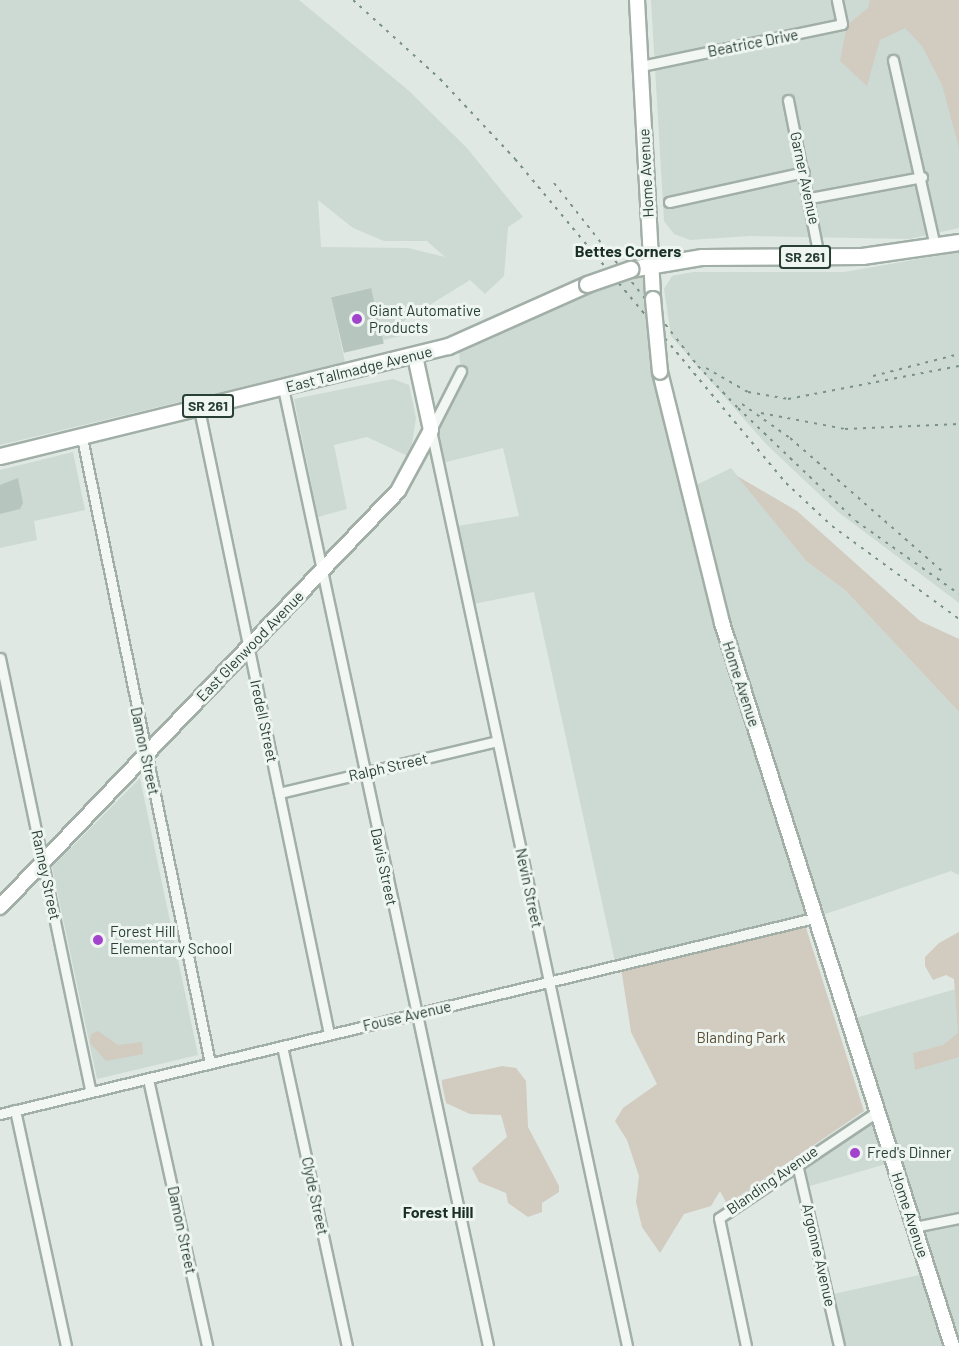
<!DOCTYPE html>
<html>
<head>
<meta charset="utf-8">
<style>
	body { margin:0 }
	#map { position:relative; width:959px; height:1346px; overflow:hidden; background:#dfe8e3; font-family:Barlow,sans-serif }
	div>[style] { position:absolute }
	.built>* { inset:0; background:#cddad3 }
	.green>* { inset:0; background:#d2cbc0 }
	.building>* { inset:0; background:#b6c5bd; transform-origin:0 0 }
	.roads { filter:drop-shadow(2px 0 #a1afa7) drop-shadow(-2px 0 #a1afa7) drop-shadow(0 2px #a1afa7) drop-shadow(0 -2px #a1afa7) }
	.street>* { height:9px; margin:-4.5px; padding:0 4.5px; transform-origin:4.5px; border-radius:4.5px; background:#f2f7f4 }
	.secondary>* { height:14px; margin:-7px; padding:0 7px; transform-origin:7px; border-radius:7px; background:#fff }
	.primary>* { height:15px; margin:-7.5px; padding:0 7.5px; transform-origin:7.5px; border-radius:7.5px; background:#fff }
	.rail>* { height:2px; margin-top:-1px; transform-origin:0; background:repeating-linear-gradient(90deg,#799284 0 3px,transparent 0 9px) }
	.bridges { filter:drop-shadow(2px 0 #a1afa7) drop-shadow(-2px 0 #a1afa7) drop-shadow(0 2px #a1afa7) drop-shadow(0 -2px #a1afa7) }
	.secondary-bridge>* { height:14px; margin:-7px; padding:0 7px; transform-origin:7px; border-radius:7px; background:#fff }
	.primary-bridge>* { height:15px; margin:-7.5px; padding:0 7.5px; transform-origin:7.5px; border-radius:7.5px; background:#fff }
	.dots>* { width:16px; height:16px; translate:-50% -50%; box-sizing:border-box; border:3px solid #eff6f2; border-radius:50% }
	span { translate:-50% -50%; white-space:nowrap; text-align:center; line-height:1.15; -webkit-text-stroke:6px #eff6f2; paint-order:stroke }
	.shield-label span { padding:2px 4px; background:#eff6f2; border:2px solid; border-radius:4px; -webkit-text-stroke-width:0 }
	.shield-label { font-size:14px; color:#283f33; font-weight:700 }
	.street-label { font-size:15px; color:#283f33 }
	.poi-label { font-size:15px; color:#283f33 }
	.left { translate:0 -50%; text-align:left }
	.park-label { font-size:15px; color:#5b4e36 }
	.neighbourhood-label { font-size:16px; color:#1a3025; font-weight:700 }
</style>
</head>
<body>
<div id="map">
	<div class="built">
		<i style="clip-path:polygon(evenodd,0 0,299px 0,408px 90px,467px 148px,523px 217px,508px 227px,504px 276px,485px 294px,470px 280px,399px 324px,401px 336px,383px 340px,370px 288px,331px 297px,345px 362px,0 445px,0 0,318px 200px,353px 228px,384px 241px,427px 241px,445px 257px,408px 248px,321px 247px,318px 200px)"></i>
		<i style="clip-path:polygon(651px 0,959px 0,959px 228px,909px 239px,750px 236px,690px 240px,674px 234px,664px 221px)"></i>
		<i style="clip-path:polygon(959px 252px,959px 603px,838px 512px,766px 444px,671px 336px,664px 289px,672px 276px,693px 272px,844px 272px)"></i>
		<i style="clip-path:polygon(650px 265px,688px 489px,731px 468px,806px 561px,845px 590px,959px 712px,959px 875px,951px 871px,814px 918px,616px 966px,534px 592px,468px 605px,451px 527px,519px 516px,503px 448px,438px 464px,431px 430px,461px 371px,458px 343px)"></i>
		<i style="clip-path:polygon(393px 379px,409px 385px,416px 418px,410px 457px,367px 437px,334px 445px,347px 509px,318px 517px,294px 399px)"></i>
		<i style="clip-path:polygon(73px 452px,85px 510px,34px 521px,37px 540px,0 548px,0 470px)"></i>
		<i style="clip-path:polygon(140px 778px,198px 1055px,97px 1079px,52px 867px)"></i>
		<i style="clip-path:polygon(959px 988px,959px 1346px,839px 1346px,829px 1295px,928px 1273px,893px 1162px,803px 1188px,797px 1164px,877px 1112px,845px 1021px)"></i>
	</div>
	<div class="green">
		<i style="clip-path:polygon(870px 0,959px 0,959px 148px,942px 85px,922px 46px,905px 28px,880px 40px,867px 86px,840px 61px,847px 25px,868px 8px)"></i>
		<i style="clip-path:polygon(737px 476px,797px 511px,920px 621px,959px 639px,959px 712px,845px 590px,806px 561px)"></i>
		<i style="clip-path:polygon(802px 926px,806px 928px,864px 1111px,727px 1204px,720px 1191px,711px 1206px,684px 1214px,660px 1253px,642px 1227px,636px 1202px,639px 1176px,627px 1140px,615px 1121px,623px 1108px,657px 1084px,631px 1032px,621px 968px)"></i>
		<i style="clip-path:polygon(959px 932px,959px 1057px,915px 1070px,913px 1053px,943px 1045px,958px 1033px,954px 979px,946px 975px,933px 980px,925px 966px,925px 957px,939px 943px)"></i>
		<i style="clip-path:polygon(98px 1031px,118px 1045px,142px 1042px,143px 1054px,106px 1061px,90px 1043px,91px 1034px)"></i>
		<i style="clip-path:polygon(502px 1066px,516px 1068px,526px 1081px,528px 1127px,559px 1186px,559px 1192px,542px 1203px,542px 1212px,528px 1217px,508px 1203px,506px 1193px,479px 1182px,472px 1168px,507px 1137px,501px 1115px,470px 1114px,446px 1103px,442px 1084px,442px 1080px)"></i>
	</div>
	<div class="building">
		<i style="left:371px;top:288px;width:57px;height:41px;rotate:77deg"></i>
		<i style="clip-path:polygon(18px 478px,23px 503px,20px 509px,0 514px,0 485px)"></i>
	</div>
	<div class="roads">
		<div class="street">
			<i style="left:893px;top:60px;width:192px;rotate:77.3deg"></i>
			<i style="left:641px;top:66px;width:205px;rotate:-11.8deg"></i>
			<i style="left:842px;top:24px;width:25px;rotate:-102deg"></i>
			<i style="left:788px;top:100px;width:160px;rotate:78.8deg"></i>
			<i style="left:810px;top:198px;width:114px;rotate:-10.6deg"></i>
			<i style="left:669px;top:202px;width:138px;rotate:-12.5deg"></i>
			<i style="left:461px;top:371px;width:66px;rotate:117deg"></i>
			<i style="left:431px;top:430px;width:937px;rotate:77.92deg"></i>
			<i style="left:283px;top:388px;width:980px;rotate:77.92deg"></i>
			<i style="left:199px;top:409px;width:638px;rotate:78.25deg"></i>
			<i style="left:82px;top:438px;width:638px;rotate:78.43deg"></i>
			<i style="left:0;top:658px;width:443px;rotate:78.2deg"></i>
			<i style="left:279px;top:793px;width:224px;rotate:-13.4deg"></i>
			<i style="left:282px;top:1046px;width:307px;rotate:77.8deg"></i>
			<i style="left:148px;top:1079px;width:273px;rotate:77.5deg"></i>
			<i style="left:15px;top:1110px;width:241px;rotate:77.8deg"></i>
			<i style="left:0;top:1114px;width:837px;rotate:-13.54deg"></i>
			<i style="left:797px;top:1164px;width:187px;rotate:77deg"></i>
			<i style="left:914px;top:1227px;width:46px;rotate:-11.3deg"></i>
			<i style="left:746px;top:1346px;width:131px;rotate:-101.9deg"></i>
			<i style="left:719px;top:1218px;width:190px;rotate:-33.9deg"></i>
		</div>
		<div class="secondary">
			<i style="left:637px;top:0;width:299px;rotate:86.9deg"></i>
			<i style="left:660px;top:372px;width:259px;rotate:76.1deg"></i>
			<i style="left:722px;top:623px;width:759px;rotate:72.35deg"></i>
			<i style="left:0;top:907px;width:576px;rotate:-46.27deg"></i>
			<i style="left:398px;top:491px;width:69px;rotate:-61.6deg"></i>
			<i style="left:431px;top:430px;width:76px;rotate:-102.2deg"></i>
		</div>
		<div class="primary">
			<i style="left:630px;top:269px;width:73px;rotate:-9.5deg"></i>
			<i style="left:702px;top:257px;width:160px;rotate:-0.4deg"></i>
			<i style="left:862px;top:256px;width:98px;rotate:-8.2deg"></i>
			<i style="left:0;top:456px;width:461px;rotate:-13.8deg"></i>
			<i style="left:448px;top:346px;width:152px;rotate:-24deg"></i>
		</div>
	</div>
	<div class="rail">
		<i style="left:353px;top:0;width:118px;rotate:42.2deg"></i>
		<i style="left:440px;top:79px;width:110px;rotate:46.8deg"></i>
		<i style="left:515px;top:159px;width:422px;rotate:50.1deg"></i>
		<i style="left:786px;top:483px;width:63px;rotate:43.1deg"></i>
		<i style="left:832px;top:526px;width:157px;rotate:36.2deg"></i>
		<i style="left:554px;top:183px;width:233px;rotate:51.8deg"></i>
		<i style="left:698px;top:366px;width:58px;rotate:46.4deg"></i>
		<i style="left:738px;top:408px;width:163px;rotate:43.8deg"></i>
		<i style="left:856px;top:521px;width:126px;rotate:35.3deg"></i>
		<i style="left:706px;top:368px;width:48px;rotate:29.7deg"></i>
		<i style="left:748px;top:392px;width:41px;rotate:9.9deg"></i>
		<i style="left:788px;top:399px;width:174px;rotate:-10.9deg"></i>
		<i style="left:873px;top:376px;width:89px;rotate:-14.3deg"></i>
		<i style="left:742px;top:404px;width:59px;rotate:35.3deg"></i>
		<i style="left:790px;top:438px;width:205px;rotate:41.2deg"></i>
		<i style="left:761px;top:413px;width:86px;rotate:10.8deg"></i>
		<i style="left:845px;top:429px;width:114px;rotate:-2.5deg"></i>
	</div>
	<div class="bridges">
		<div class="secondary-bridge">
			<i style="left:653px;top:299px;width:73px;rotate:84.5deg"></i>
		</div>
		<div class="primary-bridge">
			<i style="left:587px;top:284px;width:46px;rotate:-19.2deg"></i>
		</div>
	</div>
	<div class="dots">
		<i style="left:357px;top:319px;background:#a345cc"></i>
		<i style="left:98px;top:940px;background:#a345cc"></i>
		<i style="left:855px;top:1153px;background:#a345cc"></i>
	</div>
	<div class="shield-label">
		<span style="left:805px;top:257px">SR 261</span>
		<span style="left:208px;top:406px">SR 261</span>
	</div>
	<div class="street-label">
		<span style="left:753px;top:43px;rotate:-11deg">Beatrice Drive</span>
		<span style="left:646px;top:173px;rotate:-93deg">Home Avenue</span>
		<span style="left:805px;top:178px;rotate:78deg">Garner Avenue</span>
		<span style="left:359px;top:369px;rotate:-14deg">East Tallmadge Avenue</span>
		<span style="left:250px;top:646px;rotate:-46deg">East Glenwood Avenue</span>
		<span style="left:741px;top:684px;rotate:72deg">Home Avenue</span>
		<span style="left:264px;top:721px;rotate:78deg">Iredell Street</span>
		<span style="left:145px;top:751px;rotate:78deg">Damon Street</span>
		<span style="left:388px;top:767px;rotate:-13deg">Ralph Street</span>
		<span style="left:384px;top:867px;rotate:78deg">Davis Street</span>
		<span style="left:46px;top:875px;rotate:78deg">Ranney Street</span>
		<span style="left:529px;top:888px;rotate:78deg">Nevin Street</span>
		<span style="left:407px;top:1016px;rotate:-13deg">Fouse Avenue</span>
		<span style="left:772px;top:1180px;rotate:-35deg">Blanding Avenue</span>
		<span style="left:315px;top:1196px;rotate:78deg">Clyde Street</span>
		<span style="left:910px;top:1215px;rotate:72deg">Home Avenue</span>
		<span style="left:182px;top:1230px;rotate:78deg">Damon Street</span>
		<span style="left:819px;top:1255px;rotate:77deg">Argonne Avenue</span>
	</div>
	<div class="poi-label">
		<span class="left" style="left:369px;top:319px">Giant Automative<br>Products</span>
		<span class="left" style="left:110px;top:940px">Forest Hill<br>Elementary School</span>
		<span class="left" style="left:867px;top:1153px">Fred's Dinner</span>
	</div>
	<div class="park-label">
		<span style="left:741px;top:1038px">Blanding Park</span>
	</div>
	<div class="neighbourhood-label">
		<span style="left:628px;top:251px">Bettes Corners</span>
		<span style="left:438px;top:1212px">Forest Hill</span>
	</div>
</div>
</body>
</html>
